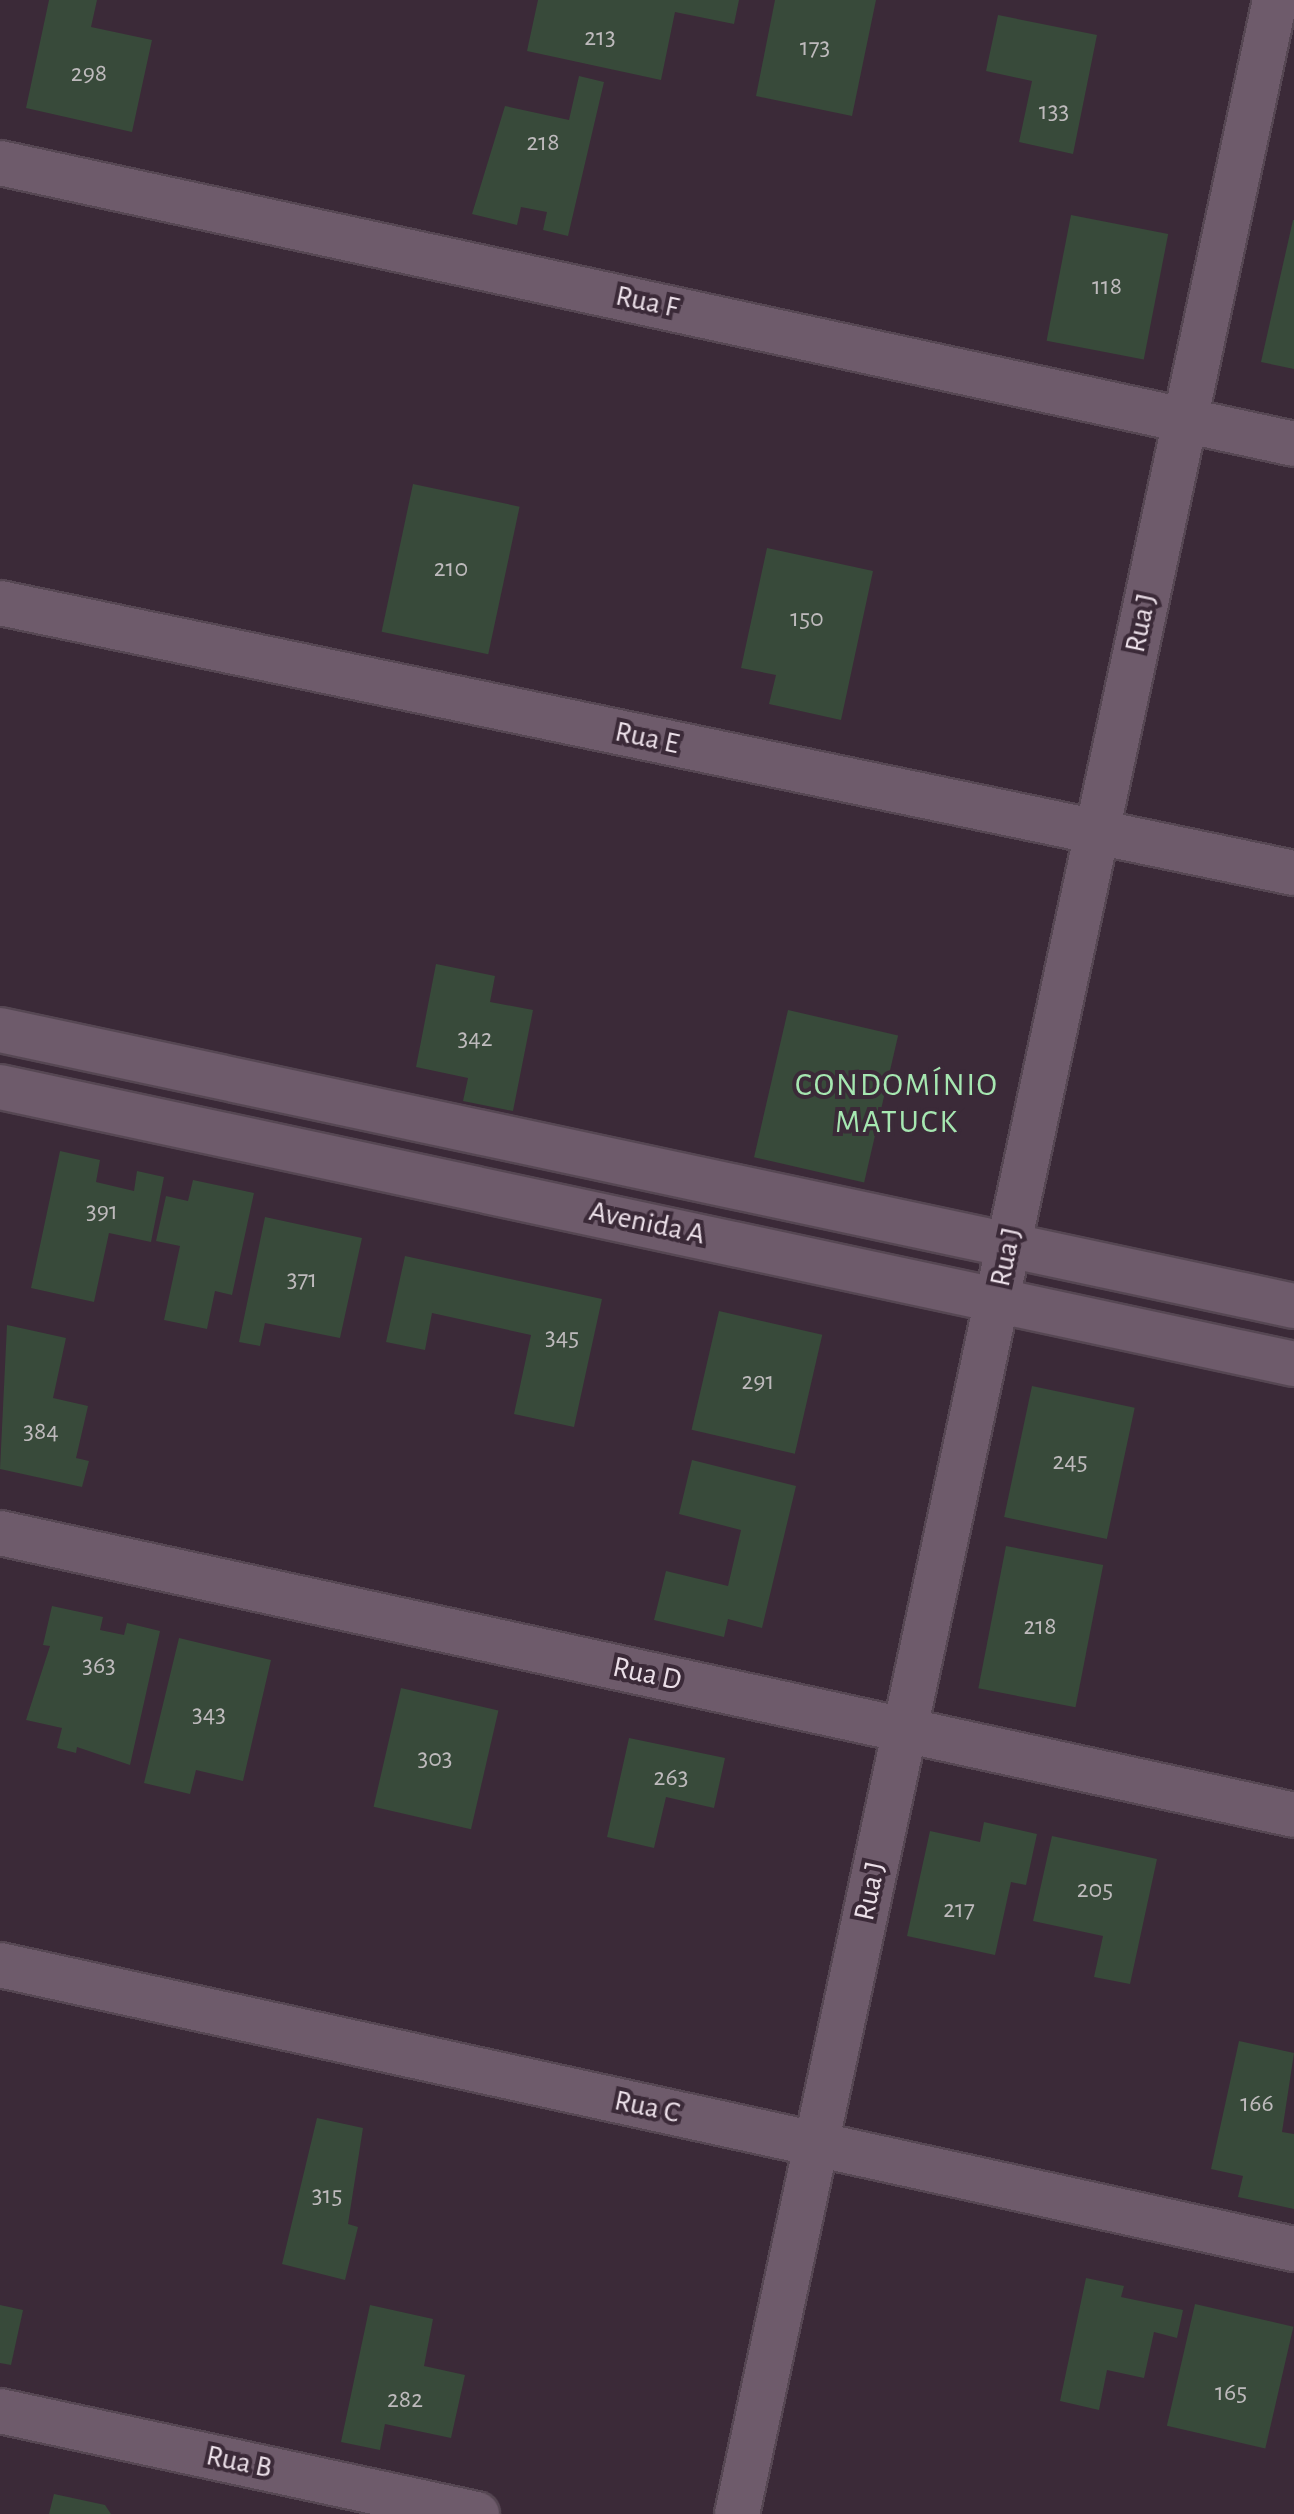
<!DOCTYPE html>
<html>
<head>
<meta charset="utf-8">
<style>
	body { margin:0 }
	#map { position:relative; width:1294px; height:2514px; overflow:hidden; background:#3b2a38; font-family:"Alegreya Sans",sans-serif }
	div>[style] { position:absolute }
	.building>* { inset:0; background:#384a3a; transform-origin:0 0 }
	.roads { filter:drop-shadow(2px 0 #564753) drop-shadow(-2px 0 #564753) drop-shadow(0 2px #564753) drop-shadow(0 -2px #564753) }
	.street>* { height:44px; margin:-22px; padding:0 22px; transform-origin:22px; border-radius:22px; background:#6e5b6b }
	span { translate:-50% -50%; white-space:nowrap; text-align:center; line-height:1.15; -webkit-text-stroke:8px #3b2a38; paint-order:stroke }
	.number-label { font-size:26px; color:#bebabc }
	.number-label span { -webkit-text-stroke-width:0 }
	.street-label { font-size:30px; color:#ebdfe8 }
	.neighbourhood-label { font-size:32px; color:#a6e7b1; letter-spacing:2px }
</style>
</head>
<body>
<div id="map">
	<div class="building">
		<i style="clip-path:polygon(49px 0,97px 0,91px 27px,152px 40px,132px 132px,26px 108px)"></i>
		<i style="clip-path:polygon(538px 0,739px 0,734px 24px,675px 12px,661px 80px,527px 51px)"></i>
		<i style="clip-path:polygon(775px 0,876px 0,852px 116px,756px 96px)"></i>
		<i style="clip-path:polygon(998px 15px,1097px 35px,1073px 154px,1019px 142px,1032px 81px,986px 71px)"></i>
		<i style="clip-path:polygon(579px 76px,604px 82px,568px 236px,543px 230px,547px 212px,521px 207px,517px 225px,472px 214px,505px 106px,569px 120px)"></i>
		<i style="left:1071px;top:215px;width:99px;height:128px;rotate:11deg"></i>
		<i style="clip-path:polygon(1293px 220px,1294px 220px,1294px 369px,1261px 362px)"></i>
		<i style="left:413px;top:484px;width:109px;height:151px;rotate:12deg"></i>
		<i style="clip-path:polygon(767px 548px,873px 571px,841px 720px,769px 704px,776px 675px,741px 668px)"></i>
		<i style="clip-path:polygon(436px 964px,495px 976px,490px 1002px,533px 1010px,513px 1111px,463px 1101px,468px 1078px,416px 1067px)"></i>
		<i style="left:788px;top:1010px;width:113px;height:151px;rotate:13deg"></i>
		<i style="clip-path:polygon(60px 1151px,100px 1160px,96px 1182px,134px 1191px,137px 1171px,164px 1177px,151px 1242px,109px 1233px,94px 1302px,31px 1288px)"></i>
		<i style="clip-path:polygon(193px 1180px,254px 1193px,232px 1295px,215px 1291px,207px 1329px,164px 1320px,180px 1246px,156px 1241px,166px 1196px,188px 1201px)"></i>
		<i style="clip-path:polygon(265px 1217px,362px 1238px,340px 1338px,265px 1323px,260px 1346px,239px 1342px)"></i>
		<i style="clip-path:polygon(405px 1256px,602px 1299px,574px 1427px,514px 1414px,531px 1335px,432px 1313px,425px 1350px,386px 1342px)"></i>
		<i style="left:719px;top:1311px;width:106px;height:122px;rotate:13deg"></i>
		<i style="clip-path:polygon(7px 1325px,66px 1338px,53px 1398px,88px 1406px,76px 1458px,89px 1461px,82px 1487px,0 1469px)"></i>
		<i style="left:1032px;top:1386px;width:105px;height:134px;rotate:12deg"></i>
		<i style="clip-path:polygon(692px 1460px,796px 1486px,762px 1628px,728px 1619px,724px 1637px,654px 1620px,666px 1571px,728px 1586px,741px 1530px,679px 1514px)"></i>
		<i style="left:1006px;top:1546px;width:99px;height:145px;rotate:11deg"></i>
		<i style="clip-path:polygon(52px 1606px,103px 1617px,100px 1630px,124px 1635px,127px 1623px,160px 1631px,130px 1765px,77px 1747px,76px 1753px,57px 1748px,62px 1728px,26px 1720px,50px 1646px,43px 1645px)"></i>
		<i style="clip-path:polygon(179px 1638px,271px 1660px,243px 1781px,196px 1770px,190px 1794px,144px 1783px)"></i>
		<i style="left:401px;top:1688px;width:100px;height:122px;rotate:13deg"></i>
		<i style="clip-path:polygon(629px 1738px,725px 1758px,714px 1808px,666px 1797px,654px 1848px,607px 1837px)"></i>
		<i style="clip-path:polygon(984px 1822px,1037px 1834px,1026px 1885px,1011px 1882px,995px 1955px,907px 1936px,930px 1831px,980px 1842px)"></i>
		<i style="clip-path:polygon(1052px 1836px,1157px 1859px,1130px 1984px,1094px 1977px,1103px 1936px,1033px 1921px)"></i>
		<i style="clip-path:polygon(1239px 2041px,1294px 2053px,1282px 2132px,1294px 2134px,1294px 2209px,1238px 2197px,1243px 2176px,1211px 2169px)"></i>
		<i style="clip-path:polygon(317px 2118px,363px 2128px,348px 2224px,358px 2227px,345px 2280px,282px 2264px)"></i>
		<i style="clip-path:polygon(1086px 2278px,1124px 2286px,1121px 2297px,1183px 2310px,1177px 2338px,1154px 2332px,1144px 2378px,1107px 2370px,1099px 2410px,1060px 2401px)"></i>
		<i style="left:1195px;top:2304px;width:101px;height:125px;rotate:13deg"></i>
		<i style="clip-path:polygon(0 2305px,23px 2310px,11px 2365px,0 2363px)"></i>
		<i style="clip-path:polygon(370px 2305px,433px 2319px,424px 2366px,465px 2375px,451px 2438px,385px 2424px,380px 2450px,341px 2442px)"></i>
		<i style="clip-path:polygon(54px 2494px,105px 2505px,111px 2514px,49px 2514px)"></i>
	</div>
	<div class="roads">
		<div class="street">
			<i style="left:0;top:163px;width:1324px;rotate:12.25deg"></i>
			<i style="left:0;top:603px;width:1322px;rotate:11.79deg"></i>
			<i style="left:0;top:1030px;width:1323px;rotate:12.04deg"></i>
			<i style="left:0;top:1087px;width:1323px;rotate:12.08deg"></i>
			<i style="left:0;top:1533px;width:1324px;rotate:12.29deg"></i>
			<i style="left:0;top:1965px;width:1325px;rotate:12.38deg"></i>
			<i style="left:0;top:2411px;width:488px;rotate:12.2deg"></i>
			<i style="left:737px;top:2514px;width:2571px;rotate:-77.92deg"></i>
		</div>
	</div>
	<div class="number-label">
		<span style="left:600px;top:38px">213</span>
		<span style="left:815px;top:48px">173</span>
		<span style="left:89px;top:74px">298</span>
		<span style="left:1054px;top:112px">133</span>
		<span style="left:543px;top:143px">218</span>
		<span style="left:1107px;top:287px">118</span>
		<span style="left:451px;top:569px">210</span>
		<span style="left:807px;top:619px">150</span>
		<span style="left:475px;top:1039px">342</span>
		<span style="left:102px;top:1212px">391</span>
		<span style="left:302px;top:1280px">371</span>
		<span style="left:562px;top:1338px">345</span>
		<span style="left:758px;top:1382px">291</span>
		<span style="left:41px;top:1432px">384</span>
		<span style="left:1070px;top:1462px">245</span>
		<span style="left:1040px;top:1627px">218</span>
		<span style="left:99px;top:1666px">363</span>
		<span style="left:209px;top:1715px">343</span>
		<span style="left:435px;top:1759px">303</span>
		<span style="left:671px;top:1778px">263</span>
		<span style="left:1095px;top:1890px">205</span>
		<span style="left:959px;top:1910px">217</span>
		<span style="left:1257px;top:2104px">166</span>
		<span style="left:327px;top:2196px">315</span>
		<span style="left:1231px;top:2393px">165</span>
		<span style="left:405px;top:2400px">282</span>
	</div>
	<div class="street-label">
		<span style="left:647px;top:302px;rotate:12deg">Rua F</span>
		<span style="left:1141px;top:623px;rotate:-78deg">Rua J</span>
		<span style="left:647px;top:738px;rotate:12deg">Rua E</span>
		<span style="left:647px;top:1223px;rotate:12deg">Avenida A</span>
		<span style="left:1006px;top:1257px;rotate:-78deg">Rua J</span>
		<span style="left:647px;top:1674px;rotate:12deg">Rua D</span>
		<span style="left:870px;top:1891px;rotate:-78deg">Rua J</span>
		<span style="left:647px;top:2107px;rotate:12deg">Rua C</span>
		<span style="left:239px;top:2462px;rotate:12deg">Rua B</span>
	</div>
	<div class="neighbourhood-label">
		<span style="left:897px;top:1104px">CONDOMÍNIO<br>MATUCK</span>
	</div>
</div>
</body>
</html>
